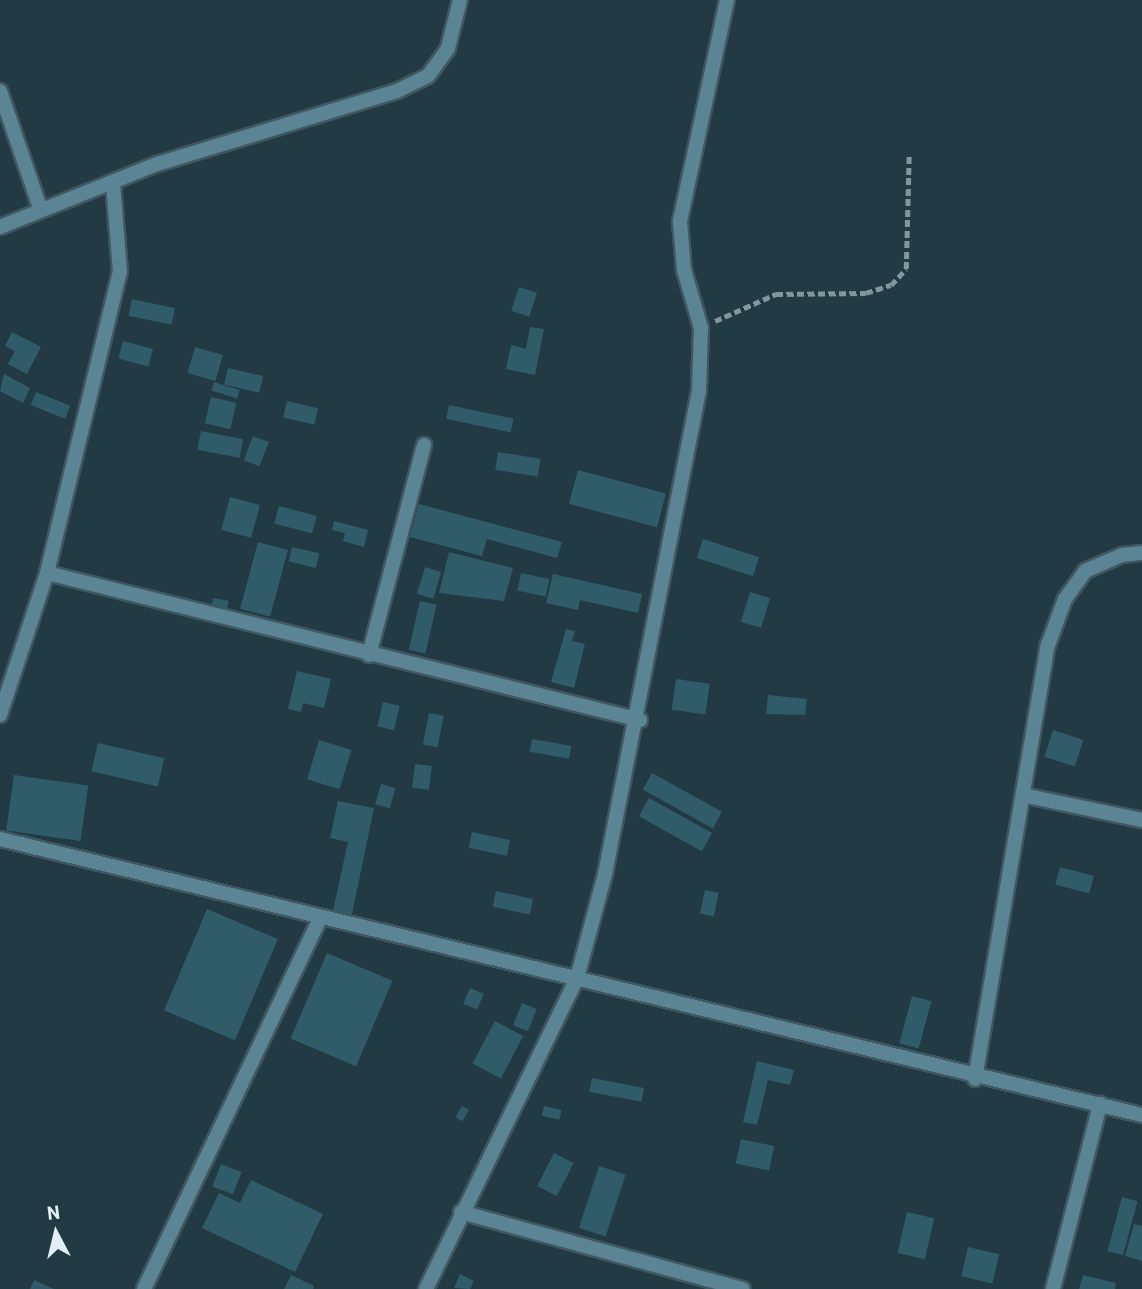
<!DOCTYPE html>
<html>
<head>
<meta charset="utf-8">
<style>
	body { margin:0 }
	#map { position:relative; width:1142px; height:1289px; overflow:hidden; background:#223a43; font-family:Barlow,sans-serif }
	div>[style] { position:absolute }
	.building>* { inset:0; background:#305c6a; transform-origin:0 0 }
	.path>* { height:4.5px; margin-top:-2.25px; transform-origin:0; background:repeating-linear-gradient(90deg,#83969d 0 7px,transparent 0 10.5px) }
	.roads { filter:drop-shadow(2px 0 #41575f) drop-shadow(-2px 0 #41575f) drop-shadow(0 2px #41575f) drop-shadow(0 -2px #41575f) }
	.street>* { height:14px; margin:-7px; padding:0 7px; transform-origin:7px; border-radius:7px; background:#5b8594 }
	span { translate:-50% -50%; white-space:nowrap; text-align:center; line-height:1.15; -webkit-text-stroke:5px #223a43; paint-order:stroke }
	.north { position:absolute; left:21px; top:1198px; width:70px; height:70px; -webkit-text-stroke:5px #223a43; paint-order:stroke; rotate:353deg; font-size:19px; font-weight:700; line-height:28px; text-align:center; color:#e2f0f5 }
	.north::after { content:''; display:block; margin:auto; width:24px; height:32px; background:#e2f0f5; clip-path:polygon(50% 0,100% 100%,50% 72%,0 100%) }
</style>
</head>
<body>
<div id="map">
	<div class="building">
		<i style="left:519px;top:287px;width:19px;height:25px;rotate:18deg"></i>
		<i style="left:132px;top:299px;width:44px;height:17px;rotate:12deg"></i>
		<i style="clip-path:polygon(530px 327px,544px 329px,535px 375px,506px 369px,511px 345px,526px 349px)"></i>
		<i style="clip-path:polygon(12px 332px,41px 347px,27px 374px,8px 364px,15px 351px,5px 346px)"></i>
		<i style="left:123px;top:341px;width:31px;height:18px;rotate:15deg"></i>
		<i style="left:195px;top:347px;width:29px;height:27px;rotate:16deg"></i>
		<i style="left:228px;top:368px;width:36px;height:17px;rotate:13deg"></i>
		<i style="clip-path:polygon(4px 374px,30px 388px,23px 403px,0 391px)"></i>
		<i style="left:214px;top:382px;width:27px;height:9px;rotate:17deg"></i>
		<i style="left:36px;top:392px;width:37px;height:14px;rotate:22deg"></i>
		<i style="left:211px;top:397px;width:26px;height:27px;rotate:13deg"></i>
		<i style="left:287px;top:401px;width:32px;height:17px;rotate:13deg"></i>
		<i style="left:449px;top:405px;width:66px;height:14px;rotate:12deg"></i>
		<i style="left:201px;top:431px;width:43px;height:19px;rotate:11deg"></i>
		<i style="left:253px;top:436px;width:17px;height:26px;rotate:21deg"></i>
		<i style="left:498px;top:452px;width:43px;height:18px;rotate:9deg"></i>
		<i style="left:578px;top:470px;width:91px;height:35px;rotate:15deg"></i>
		<i style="left:230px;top:497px;width:31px;height:34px;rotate:15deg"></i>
		<i style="clip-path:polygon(419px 504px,562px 542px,557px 558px,487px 539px,482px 556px,410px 537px)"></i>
		<i style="left:279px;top:506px;width:39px;height:18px;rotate:15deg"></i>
		<i style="clip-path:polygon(334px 521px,368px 530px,364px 547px,343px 541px,345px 533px,332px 530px)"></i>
		<i style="left:703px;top:539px;width:59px;height:20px;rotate:18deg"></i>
		<i style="left:258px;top:542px;width:31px;height:69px;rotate:15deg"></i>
		<i style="left:292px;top:547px;width:28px;height:15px;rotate:13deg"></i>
		<i style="clip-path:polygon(449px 552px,513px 568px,504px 601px,439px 593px)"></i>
		<i style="left:425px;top:567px;width:17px;height:28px;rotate:17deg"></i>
		<i style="left:521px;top:573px;width:29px;height:18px;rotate:12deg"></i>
		<i style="clip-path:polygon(553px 574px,642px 594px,638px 613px,580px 600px,578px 610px,546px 603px)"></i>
		<i style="left:750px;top:592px;width:21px;height:31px;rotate:17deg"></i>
		<i style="left:213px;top:598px;width:16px;height:11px;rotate:11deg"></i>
		<i style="left:420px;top:601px;width:17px;height:50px;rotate:13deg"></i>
		<i style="clip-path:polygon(566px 629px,575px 631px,572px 641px,585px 644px,574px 688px,551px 682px)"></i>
		<i style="clip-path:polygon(297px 671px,331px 679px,324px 708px,303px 703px,301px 712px,288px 709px)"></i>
		<i style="left:676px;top:679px;width:34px;height:31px;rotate:8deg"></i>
		<i style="clip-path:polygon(768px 695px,807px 699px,805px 715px,766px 714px)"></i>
		<i style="left:383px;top:702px;width:17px;height:25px;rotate:13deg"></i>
		<i style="left:429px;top:713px;width:15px;height:32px;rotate:11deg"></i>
		<i style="left:1053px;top:730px;width:32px;height:28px;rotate:18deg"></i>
		<i style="left:532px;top:739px;width:40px;height:13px;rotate:10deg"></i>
		<i style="left:319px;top:740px;width:34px;height:41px;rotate:17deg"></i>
		<i style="left:98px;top:743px;width:68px;height:29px;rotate:13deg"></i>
		<i style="left:415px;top:764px;width:17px;height:24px;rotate:7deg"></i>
		<i style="left:652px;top:773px;width:80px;height:19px;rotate:29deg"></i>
		<i style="left:14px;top:775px;width:75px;height:56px;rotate:8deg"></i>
		<i style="left:381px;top:784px;width:15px;height:21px;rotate:16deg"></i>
		<i style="left:649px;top:798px;width:72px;height:21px;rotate:29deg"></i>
		<i style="clip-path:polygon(338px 801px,374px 808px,351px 919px,332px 915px,348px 842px,330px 838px)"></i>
		<i style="left:472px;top:832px;width:39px;height:16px;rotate:12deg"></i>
		<i style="left:1060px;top:867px;width:35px;height:18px;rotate:15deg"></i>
		<i style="left:705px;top:890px;width:14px;height:24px;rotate:12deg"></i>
		<i style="left:496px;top:891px;width:38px;height:16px;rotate:12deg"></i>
		<i style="left:207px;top:909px;width:77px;height:110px;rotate:23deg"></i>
		<i style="left:327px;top:953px;width:71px;height:93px;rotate:23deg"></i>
		<i style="left:470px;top:988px;width:15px;height:17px;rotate:23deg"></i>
		<i style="left:912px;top:996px;width:20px;height:49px;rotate:15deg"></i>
		<i style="left:522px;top:1003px;width:16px;height:24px;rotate:22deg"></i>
		<i style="left:495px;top:1021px;width:32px;height:48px;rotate:28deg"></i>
		<i style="clip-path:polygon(757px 1061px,794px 1070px,790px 1085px,768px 1080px,757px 1125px,743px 1122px)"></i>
		<i style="left:592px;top:1078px;width:53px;height:14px;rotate:11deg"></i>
		<i style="left:462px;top:1106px;width:8px;height:13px;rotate:30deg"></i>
		<i style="left:544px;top:1106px;width:18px;height:10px;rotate:13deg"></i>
		<i style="left:741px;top:1139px;width:34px;height:25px;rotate:12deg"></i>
		<i style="left:554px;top:1153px;width:22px;height:37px;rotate:27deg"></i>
		<i style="left:221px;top:1164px;width:22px;height:24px;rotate:21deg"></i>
		<i style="left:599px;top:1166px;width:28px;height:65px;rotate:18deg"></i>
		<i style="clip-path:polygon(251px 1180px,323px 1214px,295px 1272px,202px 1228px,219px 1193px,240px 1203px)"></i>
		<i style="left:1122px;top:1197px;width:16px;height:56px;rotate:15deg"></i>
		<i style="left:907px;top:1212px;width:28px;height:42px;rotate:13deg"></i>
		<i style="clip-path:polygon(1134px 1224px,1142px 1226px,1142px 1261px,1125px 1256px)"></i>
		<i style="left:968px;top:1247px;width:32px;height:30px;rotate:13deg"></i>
		<i style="clip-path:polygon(460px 1274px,474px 1281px,470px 1289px,454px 1288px)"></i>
		<i style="clip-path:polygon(291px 1275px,314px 1286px,313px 1289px,284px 1289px)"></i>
		<i style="clip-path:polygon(1083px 1275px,1116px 1283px,1115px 1289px,1079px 1289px)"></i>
		<i style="clip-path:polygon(34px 1280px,54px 1289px,30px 1289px)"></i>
	</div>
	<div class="path">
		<i style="left:715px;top:321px;width:67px;rotate:-23.9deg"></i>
		<i style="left:776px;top:294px;width:90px;rotate:-0.6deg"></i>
		<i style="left:866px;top:293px;width:26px;rotate:-18deg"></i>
		<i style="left:891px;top:285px;width:22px;rotate:-47deg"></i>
		<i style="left:906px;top:269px;width:113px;rotate:-88.5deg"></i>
	</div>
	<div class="roads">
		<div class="street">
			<i style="left:0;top:91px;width:124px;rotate:71.1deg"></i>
			<i style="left:0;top:227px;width:169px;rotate:-21.9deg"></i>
			<i style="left:157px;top:164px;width:251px;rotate:-16.9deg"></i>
			<i style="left:397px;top:91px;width:34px;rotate:-26deg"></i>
			<i style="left:428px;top:76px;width:34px;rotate:-54deg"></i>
			<i style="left:448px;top:48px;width:49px;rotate:-76deg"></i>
			<i style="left:47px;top:573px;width:611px;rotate:13.92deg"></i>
			<i style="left:369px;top:655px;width:217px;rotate:-75.3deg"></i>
			<i style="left:0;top:715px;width:150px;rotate:-71.7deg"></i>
			<i style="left:47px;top:573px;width:310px;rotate:-76.4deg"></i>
			<i style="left:120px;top:272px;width:89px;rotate:-94.5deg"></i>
			<i style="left:1023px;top:795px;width:122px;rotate:11.9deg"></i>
			<i style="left:0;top:839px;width:1175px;rotate:13.59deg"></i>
			<i style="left:975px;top:1079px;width:440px;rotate:-80.5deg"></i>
			<i style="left:1048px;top:645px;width:49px;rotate:-69.7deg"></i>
			<i style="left:1065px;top:599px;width:34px;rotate:-54deg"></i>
			<i style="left:1085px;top:571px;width:40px;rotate:-23.4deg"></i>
			<i style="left:1122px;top:555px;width:20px;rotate:-6deg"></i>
			<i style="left:461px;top:1212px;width:292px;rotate:15.3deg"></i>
			<i style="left:144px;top:1289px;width:410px;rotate:-64.6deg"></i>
			<i style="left:426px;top:1289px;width:346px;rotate:-64.1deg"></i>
			<i style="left:577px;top:978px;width:108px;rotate:-74.9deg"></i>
			<i style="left:605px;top:874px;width:493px;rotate:-79deg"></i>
			<i style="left:699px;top:390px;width:62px;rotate:-88.2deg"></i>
			<i style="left:701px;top:328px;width:60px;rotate:-106.3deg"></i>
			<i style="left:684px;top:270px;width:49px;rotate:-94.7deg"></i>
			<i style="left:680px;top:221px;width:226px;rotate:-78deg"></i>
			<i style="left:1053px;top:1289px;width:191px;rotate:-75.7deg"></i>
		</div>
	</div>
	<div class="north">N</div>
</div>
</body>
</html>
